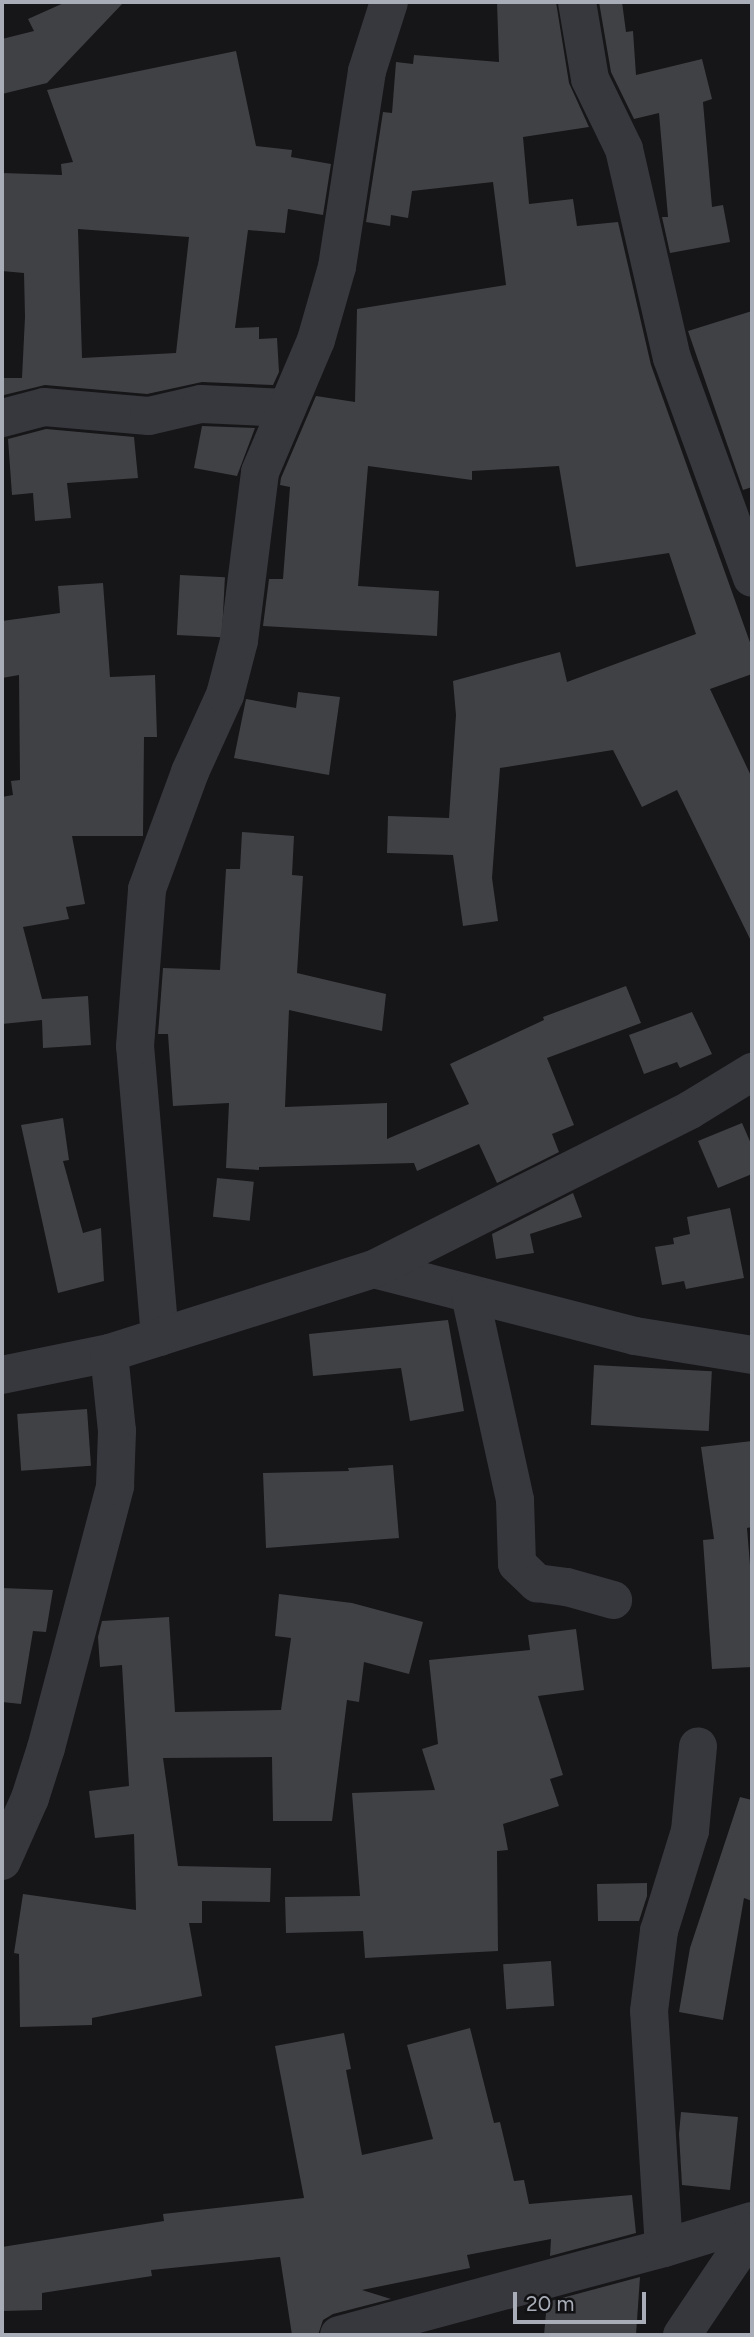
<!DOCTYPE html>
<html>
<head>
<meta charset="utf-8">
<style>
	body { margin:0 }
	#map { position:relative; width:754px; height:2337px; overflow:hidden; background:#161618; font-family:Figtree,sans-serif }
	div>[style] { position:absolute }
	.building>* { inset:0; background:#404145; transform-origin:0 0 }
	.minor>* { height:38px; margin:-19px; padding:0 19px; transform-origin:19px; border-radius:19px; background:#37383d }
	span { translate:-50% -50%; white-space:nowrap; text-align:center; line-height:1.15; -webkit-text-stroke:5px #111113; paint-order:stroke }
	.frame { position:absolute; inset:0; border:4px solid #a8adb8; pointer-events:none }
	.scale { position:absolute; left:513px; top:2292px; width:133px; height:32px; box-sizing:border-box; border:4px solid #a8adb8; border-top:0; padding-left:9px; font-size:21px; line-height:24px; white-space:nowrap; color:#a8adb8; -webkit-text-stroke:5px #111113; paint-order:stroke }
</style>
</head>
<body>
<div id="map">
	<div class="building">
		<i style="clip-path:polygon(66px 2px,124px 2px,47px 83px,2px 94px,2px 39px,34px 31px,28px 19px)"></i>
		<i style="clip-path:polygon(497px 2px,556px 2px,569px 83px,589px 127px,523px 137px,529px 204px,573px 199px,577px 226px,618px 222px,651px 365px,752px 648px,752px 674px,710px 689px,752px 778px,752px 943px,677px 790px,642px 807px,613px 750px,500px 768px,492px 878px,498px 921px,463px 926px,453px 855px,387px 853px,388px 816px,449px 818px,456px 715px,453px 681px,560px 652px,567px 682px,696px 634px,669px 553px,576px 567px,559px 466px,472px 471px,472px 480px,368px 466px,358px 586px,439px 591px,437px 636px,263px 626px,269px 579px,283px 579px,290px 487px,280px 485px,281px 478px,316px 396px,355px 402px,357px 309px,506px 285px,493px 182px,412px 191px,408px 218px,391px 215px,390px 226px,366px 222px,383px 112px,392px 113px,396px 62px,413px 64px,414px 55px,499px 62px)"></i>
		<i style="clip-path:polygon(599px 2px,622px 2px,626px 32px,633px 31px,636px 75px,702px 59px,712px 99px,703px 102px,712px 207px,723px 205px,730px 242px,670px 253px,662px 217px,668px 217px,659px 113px,634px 119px,611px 72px)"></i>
		<i style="clip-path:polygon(evenodd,236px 51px,256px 146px,292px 150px,291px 157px,331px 164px,323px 215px,288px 209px,285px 233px,248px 230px,235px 328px,259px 327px,259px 339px,277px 338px,279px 372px,273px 385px,202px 382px,147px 394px,45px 385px,4px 395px,3px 378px,22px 378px,25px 317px,24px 273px,2px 271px,2px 173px,62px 175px,61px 164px,73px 162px,47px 90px,236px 51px,78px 229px,189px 237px,176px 353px,82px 358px,78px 229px)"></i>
		<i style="clip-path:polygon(752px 311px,752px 487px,743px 490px,688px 331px)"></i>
		<i style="clip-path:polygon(202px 426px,255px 428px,237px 476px,194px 468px)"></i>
		<i style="clip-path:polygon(46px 429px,134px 437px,138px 478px,67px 483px,71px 518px,35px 521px,33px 493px,12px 495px,8px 439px)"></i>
		<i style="left:180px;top:575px;width:45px;height:60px;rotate:3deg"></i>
		<i style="clip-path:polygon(103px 583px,110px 677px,155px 675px,157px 737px,144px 737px,143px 836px,72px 836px,85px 904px,66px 907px,69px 919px,23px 927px,42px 999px,88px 996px,91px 1045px,43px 1048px,42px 1020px,2px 1024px,2px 797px,13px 795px,11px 781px,20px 780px,19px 675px,2px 678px,2px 621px,60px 613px,58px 586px)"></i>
		<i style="clip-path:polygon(298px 692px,340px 697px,329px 775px,234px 758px,246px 699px,296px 708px)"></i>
		<i style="clip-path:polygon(242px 832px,294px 836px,292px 875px,303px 876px,297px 973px,386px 994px,382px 1031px,289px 1010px,285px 1107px,387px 1103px,387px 1139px,469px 1104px,450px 1064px,544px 1020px,543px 1017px,626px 986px,641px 1023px,547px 1058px,574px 1125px,552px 1134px,559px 1152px,497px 1183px,479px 1144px,417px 1171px,414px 1163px,259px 1167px,259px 1170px,226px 1168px,229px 1103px,173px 1106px,168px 1034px,158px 1034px,159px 1022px,163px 968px,220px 970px,226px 869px,240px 869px)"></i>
		<i style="clip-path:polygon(692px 1012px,712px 1054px,680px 1068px,677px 1062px,644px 1074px,629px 1035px)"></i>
		<i style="clip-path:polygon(63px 1118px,69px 1160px,63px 1161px,83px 1233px,101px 1228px,104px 1281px,58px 1293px,21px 1125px)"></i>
		<i style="clip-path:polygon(742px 1123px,752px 1146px,752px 1174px,718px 1188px,698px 1141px)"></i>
		<i style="left:217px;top:1178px;width:37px;height:39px;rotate:6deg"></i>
		<i style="clip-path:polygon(573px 1193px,582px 1217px,530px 1234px,534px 1253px,496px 1259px,492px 1234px)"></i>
		<i style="clip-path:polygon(730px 1208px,744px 1278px,686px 1289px,684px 1281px,662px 1285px,655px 1247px,674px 1244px,673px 1238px,690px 1234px,687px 1217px)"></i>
		<i style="clip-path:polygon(448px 1320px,464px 1411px,410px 1421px,401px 1368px,313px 1376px,309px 1334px)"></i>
		<i style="left:594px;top:1365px;width:118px;height:60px;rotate:3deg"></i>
		<i style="left:87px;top:1409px;width:57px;height:70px;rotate:86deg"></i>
		<i style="clip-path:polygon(752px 1441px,752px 1527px,747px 1528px,752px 1590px,752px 1667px,712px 1669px,703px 1540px,714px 1539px,701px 1447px)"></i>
		<i style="clip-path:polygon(393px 1465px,399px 1538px,266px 1548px,263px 1473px,349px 1471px,348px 1468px)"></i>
		<i style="clip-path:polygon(2px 1588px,53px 1590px,46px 1632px,33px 1631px,21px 1704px,2px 1702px)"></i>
		<i style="clip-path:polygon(279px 1594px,352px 1603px,423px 1622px,409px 1674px,364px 1662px,359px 1702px,347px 1700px,332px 1821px,273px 1821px,272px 1757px,163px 1758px,178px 1866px,271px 1868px,270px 1902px,202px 1901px,202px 1923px,189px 1923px,202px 1996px,92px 2018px,92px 2025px,20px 2027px,19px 1954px,14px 1953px,23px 1894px,136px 1910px,134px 1834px,95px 1838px,89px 1791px,129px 1786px,122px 1665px,100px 1667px,98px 1637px,102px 1621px,169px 1617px,175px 1712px,281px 1710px,291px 1638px,275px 1636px)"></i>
		<i style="clip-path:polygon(576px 1629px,584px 1690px,538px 1696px,563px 1775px,550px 1779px,559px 1806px,503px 1824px,508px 1850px,497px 1851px,498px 1951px,365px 1958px,363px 1931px,286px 1933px,285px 1897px,360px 1896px,352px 1793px,435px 1790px,422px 1749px,438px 1744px,429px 1660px,530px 1650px,528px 1635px)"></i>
		<i style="clip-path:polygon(740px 1797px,752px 1800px,752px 1901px,744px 1898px,723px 2020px,679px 2012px,690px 1948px)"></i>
		<i style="clip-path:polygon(647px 1883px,647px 1896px,639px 1921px,598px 1921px,597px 1884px)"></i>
		<i style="left:551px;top:1961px;width:45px;height:48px;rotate:86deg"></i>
		<i style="clip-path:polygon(470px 2028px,494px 2123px,500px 2122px,514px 2181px,524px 2180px,529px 2204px,632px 2195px,636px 2233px,550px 2256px,551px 2239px,467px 2255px,470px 2268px,362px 2290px,391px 2299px,333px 2314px,323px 2320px,318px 2335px,292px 2335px,280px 2257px,151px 2270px,152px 2276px,42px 2293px,42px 2310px,2px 2311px,2px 2247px,164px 2221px,163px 2214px,304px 2198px,275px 2046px,344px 2033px,351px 2069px,346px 2070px,362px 2155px,433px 2139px,407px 2045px)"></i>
		<i style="clip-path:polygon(681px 2112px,738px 2117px,730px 2190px,682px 2185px,679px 2134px)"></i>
		<i style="clip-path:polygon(640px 2277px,636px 2335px,544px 2335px,547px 2302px)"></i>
	</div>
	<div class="minor">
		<i style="left:577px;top:2px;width:78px;rotate:80.4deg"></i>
		<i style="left:590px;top:79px;width:78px;rotate:64.1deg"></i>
		<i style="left:624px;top:149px;width:214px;rotate:77.1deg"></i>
		<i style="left:672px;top:358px;width:234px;rotate:70deg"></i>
		<i style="left:2px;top:418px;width:43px;rotate:-14.7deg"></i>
		<i style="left:44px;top:407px;width:105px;rotate:4.9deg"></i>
		<i style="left:149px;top:416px;width:53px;rotate:-13deg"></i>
		<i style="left:201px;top:404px;width:86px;rotate:2.7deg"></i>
		<i style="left:374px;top:1269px;width:269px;rotate:14.4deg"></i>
		<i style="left:635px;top:1336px;width:119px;rotate:9.2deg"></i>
		<i style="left:470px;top:1295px;width:210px;rotate:77.6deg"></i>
		<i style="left:515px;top:1500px;width:64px;rotate:88.2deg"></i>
		<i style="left:517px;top:1564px;width:28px;rotate:44deg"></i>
		<i style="left:537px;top:1583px;width:30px;rotate:8deg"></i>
		<i style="left:567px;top:1587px;width:48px;rotate:15.8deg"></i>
		<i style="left:160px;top:1337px;width:292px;rotate:-94.9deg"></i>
		<i style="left:135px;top:1046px;width:157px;rotate:-85.6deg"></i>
		<i style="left:147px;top:889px;width:125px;rotate:-69.8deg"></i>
		<i style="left:190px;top:772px;width:85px;rotate:-65.6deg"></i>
		<i style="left:225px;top:695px;width:56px;rotate:-75.5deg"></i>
		<i style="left:239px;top:641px;width:170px;rotate:-82.9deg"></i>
		<i style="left:260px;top:472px;width:143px;rotate:-67deg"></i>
		<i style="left:316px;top:340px;width:76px;rotate:-74deg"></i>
		<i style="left:337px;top:267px;width:198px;rotate:-81.3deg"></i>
		<i style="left:367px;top:71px;width:72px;rotate:-72.3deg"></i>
		<i style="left:2px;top:1375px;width:109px;rotate:-11.6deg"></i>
		<i style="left:109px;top:1353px;width:278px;rotate:-17.6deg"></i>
		<i style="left:374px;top:1269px;width:354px;rotate:-26.7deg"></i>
		<i style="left:690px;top:1110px;width:73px;rotate:-31.5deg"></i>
		<i style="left:2px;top:1861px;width:69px;rotate:-66deg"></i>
		<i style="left:30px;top:1798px;width:52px;rotate:-72.3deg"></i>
		<i style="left:46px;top:1748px;width:271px;rotate:-75.2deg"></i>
		<i style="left:115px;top:1486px;width:55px;rotate:-87.9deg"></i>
		<i style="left:117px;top:1431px;width:78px;rotate:-95.9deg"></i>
		<i style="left:664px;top:2248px;width:237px;rotate:-93.6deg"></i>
		<i style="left:649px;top:2011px;width:81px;rotate:-82.9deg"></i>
		<i style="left:659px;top:1931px;width:105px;rotate:-72.8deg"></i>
		<i style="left:690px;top:1831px;width:85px;rotate:-84.6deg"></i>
		<i style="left:339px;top:2335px;width:336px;rotate:-15deg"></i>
		<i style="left:664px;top:2248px;width:92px;rotate:-17.1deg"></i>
		<i style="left:682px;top:2335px;width:125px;rotate:-56.1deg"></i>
	</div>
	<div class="frame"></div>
	<div class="scale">20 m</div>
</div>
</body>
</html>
